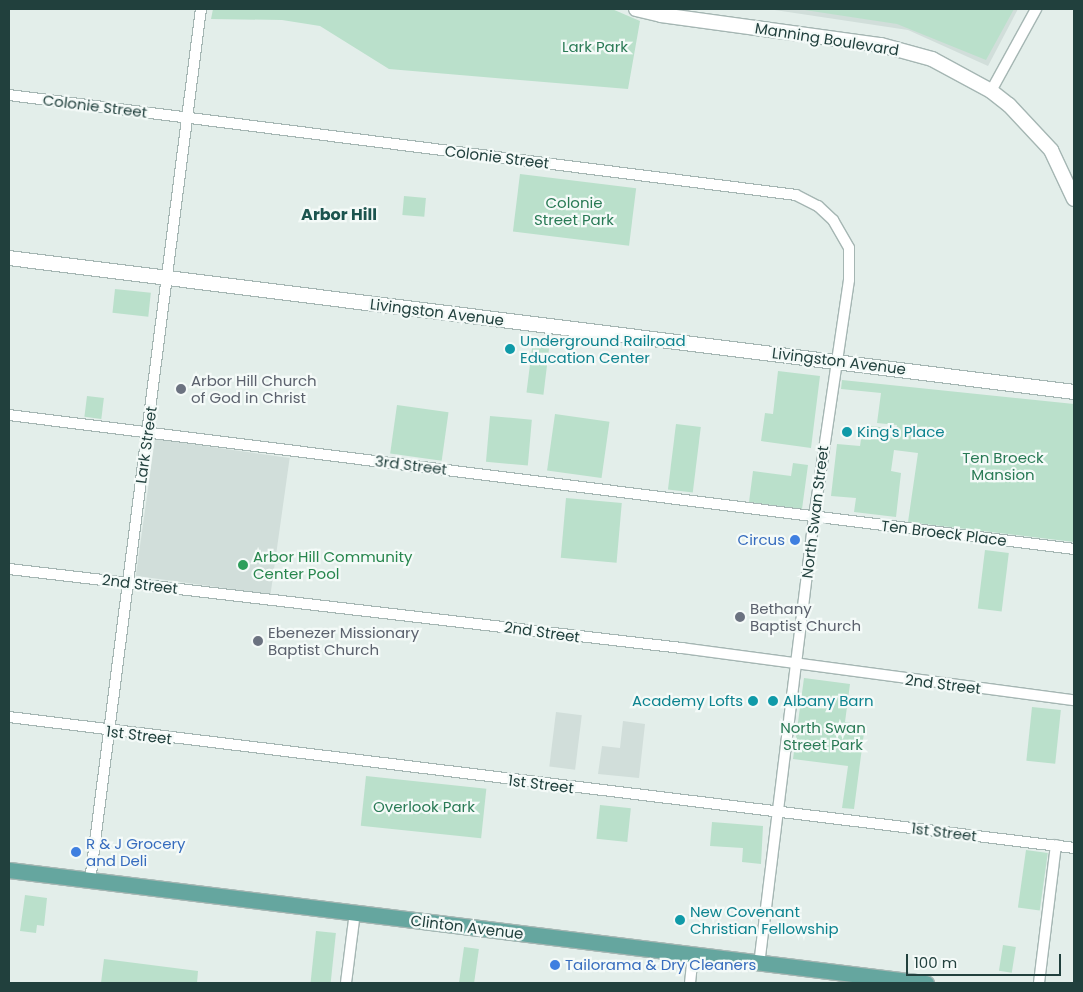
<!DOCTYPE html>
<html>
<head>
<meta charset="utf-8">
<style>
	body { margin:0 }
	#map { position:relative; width:1083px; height:992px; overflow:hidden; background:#e3eeea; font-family:Poppins,sans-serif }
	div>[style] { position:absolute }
	.built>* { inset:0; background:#d1deda; transform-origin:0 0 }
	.green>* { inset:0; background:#bae0cb; transform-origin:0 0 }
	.roads { filter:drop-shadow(1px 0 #a5b6b3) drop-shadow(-1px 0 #a5b6b3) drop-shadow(0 1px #a5b6b3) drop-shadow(0 -1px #a5b6b3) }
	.street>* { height:10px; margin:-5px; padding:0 5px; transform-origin:5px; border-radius:5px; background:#fff }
	.secondary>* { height:14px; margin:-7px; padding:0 7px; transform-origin:7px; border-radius:7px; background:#fff }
	.primary>* { height:15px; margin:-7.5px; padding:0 7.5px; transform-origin:7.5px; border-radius:7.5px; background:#65a69f }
	.dots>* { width:14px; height:14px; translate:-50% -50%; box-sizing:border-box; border:2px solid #f4faf8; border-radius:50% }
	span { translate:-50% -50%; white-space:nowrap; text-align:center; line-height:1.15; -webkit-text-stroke:4.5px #f4faf8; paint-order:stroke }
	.street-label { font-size:15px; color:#21403d }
	.park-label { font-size:15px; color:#297a55 }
	.culture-label { font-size:15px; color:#0d838f }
	.left { translate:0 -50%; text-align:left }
	.right { translate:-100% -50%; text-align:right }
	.worship-label { font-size:15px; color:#5b616d }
	.shop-label { font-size:15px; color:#366cbe }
	.leisure-label { font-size:15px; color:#27864d }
	.neighbourhood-label { font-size:16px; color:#1c544f; font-weight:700 }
	.frame { position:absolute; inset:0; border:10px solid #21403d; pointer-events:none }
	.scale { position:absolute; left:906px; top:954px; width:155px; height:22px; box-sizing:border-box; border:2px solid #21403d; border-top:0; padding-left:6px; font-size:15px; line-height:18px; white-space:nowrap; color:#21403d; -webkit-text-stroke:4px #f4faf8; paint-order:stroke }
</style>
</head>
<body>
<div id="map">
	<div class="built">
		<i style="clip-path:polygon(768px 9px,1018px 9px,988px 66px,908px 30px)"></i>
		<i style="left:155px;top:439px;width:136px;height:138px;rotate:8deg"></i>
		<i style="left:556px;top:712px;width:26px;height:55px;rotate:7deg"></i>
		<i style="clip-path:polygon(623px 721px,645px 724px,639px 778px,598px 774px,602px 746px,620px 748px)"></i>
	</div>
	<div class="green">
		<i style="clip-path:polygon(213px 9px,612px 9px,640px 21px,628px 89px,389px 69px,320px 26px,282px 20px,211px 19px)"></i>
		<i style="clip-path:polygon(798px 9px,1014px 9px,986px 60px,897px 24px)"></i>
		<i style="left:520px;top:174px;width:117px;height:58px;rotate:7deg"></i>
		<i style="left:404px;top:196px;width:22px;height:19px;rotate:5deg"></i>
		<i style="left:115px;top:289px;width:36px;height:24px;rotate:6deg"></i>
		<i style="left:533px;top:340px;width:17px;height:53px;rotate:7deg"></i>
		<i style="clip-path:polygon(778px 371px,820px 376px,811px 448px,761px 441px,765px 413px,773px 414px)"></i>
		<i style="clip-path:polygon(842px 380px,1074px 404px,1074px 542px,908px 522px,918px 453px,894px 450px,891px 471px,901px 473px,896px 517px,854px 512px,856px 498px,831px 496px,837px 444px,860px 446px,863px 425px,896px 429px,897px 425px,877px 423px,881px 393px,841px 389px)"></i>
		<i style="left:87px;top:396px;width:17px;height:21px;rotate:7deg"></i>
		<i style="left:397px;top:405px;width:52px;height:49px;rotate:8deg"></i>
		<i style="left:555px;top:414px;width:55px;height:57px;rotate:8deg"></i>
		<i style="left:490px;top:416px;width:42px;height:46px;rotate:5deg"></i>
		<i style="left:676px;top:424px;width:25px;height:66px;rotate:7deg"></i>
		<i style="clip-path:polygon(793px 463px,808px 465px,802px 509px,749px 502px,753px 471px,791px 476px)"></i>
		<i style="left:566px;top:498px;width:56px;height:60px;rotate:5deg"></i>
		<i style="left:985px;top:550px;width:24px;height:59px;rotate:7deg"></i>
		<i style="clip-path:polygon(804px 678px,850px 684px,845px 722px,865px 725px,854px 809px,842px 808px,848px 766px,793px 759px)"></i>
		<i style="left:1032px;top:707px;width:29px;height:54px;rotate:6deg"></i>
		<i style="left:366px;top:776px;width:121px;height:50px;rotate:6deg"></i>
		<i style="left:600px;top:805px;width:31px;height:34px;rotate:6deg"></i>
		<i style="clip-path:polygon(712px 822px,763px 826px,761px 864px,742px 862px,743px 848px,710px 846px)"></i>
		<i style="left:1026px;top:850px;width:22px;height:58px;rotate:8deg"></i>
		<i style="clip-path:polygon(25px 895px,47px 898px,44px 926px,37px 925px,36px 933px,20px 931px)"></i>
		<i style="left:316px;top:931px;width:20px;height:52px;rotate:6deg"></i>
		<i style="left:1003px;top:945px;width:13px;height:26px;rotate:9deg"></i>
		<i style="left:464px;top:947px;width:15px;height:36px;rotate:8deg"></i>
		<i style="clip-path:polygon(104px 959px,198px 971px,197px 983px,101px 983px)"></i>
	</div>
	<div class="roads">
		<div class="street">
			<i style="left:991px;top:91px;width:94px;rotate:-61.2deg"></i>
			<i style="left:9px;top:95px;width:793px;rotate:7.24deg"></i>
			<i style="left:796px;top:195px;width:25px;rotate:27deg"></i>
			<i style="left:818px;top:206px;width:21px;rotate:43deg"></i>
			<i style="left:833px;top:220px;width:32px;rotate:60deg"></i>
			<i style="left:849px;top:248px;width:32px;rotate:90deg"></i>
			<i style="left:849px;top:280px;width:240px;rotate:98.4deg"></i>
			<i style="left:814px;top:517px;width:448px;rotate:97deg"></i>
			<i style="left:9px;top:415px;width:1073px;rotate:7.17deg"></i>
			<i style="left:9px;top:569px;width:678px;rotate:6.7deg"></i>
			<i style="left:682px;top:648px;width:395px;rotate:7.6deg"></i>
			<i style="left:9px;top:717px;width:1073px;rotate:7.01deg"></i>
			<i style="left:90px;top:881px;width:879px;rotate:-82.75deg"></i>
			<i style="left:346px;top:983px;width:72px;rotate:-82.8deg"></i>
			<i style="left:690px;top:983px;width:29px;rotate:-84deg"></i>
			<i style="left:1039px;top:983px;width:139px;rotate:-83deg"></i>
		</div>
		<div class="secondary">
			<i style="left:636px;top:9px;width:26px;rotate:13deg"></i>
			<i style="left:661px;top:15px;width:222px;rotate:7.8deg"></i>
			<i style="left:881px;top:45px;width:53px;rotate:15.4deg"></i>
			<i style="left:932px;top:59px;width:67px;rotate:28.5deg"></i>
			<i style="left:991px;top:91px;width:23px;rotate:38deg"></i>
			<i style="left:1009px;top:105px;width:62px;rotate:47deg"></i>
			<i style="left:1051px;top:150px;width:54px;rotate:64.9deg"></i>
			<i style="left:9px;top:258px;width:1073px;rotate:7.17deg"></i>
		</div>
		<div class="primary">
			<i style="left:9px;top:870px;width:924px;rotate:7.03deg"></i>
		</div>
	</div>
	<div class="dots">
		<i style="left:510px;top:349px;background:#0f9aa8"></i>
		<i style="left:181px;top:389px;background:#6b7280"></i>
		<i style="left:847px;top:432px;background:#0f9aa8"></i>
		<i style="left:795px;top:540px;background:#3f7fe0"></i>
		<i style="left:243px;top:565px;background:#2e9e5b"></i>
		<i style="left:740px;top:617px;background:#6b7280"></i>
		<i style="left:258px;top:641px;background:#6b7280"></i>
		<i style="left:753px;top:701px;background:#0f9aa8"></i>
		<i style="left:773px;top:701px;background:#0f9aa8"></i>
		<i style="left:76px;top:852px;background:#3f7fe0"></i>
		<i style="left:680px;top:920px;background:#0f9aa8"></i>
		<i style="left:555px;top:965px;background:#3f7fe0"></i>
	</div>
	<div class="street-label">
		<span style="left:827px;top:39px;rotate:9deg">Manning Boulevard</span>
		<span style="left:95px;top:106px;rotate:7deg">Colonie Street</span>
		<span style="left:497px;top:157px;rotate:7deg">Colonie Street</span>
		<span style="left:437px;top:312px;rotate:7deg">Livingston Avenue</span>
		<span style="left:839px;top:361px;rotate:7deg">Livingston Avenue</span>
		<span style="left:146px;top:445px;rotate:-82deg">Lark Street</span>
		<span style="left:411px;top:465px;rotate:7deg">3rd Street</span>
		<span style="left:815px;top:512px;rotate:-83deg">North Swan Street</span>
		<span style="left:944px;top:533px;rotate:7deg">Ten Broeck Place</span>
		<span style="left:140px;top:584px;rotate:7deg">2nd Street</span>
		<span style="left:542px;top:632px;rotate:8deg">2nd Street</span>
		<span style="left:943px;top:684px;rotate:7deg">2nd Street</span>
		<span style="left:139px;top:735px;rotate:7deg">1st Street</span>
		<span style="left:541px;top:784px;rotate:7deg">1st Street</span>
		<span style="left:944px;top:832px;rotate:7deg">1st Street</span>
		<span style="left:467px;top:927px;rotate:7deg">Clinton Avenue</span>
	</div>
	<div class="park-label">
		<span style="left:595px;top:47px">Lark Park</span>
		<span style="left:574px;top:211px">Colonie<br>Street Park</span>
		<span style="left:1003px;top:466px">Ten Broeck<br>Mansion</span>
		<span style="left:823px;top:736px">North Swan<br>Street Park</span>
		<span style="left:424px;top:807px">Overlook Park</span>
	</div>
	<div class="culture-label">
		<span class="left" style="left:520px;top:349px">Underground Railroad<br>Education Center</span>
		<span class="left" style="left:857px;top:432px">King's Place</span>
		<span class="right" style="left:743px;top:701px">Academy Lofts</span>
		<span class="left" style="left:783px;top:701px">Albany Barn</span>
		<span class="left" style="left:690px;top:920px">New Covenant<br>Christian Fellowship</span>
	</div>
	<div class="worship-label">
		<span class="left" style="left:191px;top:389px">Arbor Hill Church<br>of God in Christ</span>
		<span class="left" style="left:750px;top:617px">Bethany<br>Baptist Church</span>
		<span class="left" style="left:268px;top:641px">Ebenezer Missionary<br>Baptist Church</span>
	</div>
	<div class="shop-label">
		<span class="right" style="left:785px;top:540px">Circus</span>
		<span class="left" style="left:86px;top:852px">R &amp; J Grocery<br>and Deli</span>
		<span class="left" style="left:565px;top:965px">Tailorama &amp; Dry Cleaners</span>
	</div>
	<div class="leisure-label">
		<span class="left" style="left:253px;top:565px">Arbor Hill Community<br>Center Pool</span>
	</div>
	<div class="neighbourhood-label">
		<span style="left:339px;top:215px">Arbor Hill</span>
	</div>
	<div class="frame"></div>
	<div class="scale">100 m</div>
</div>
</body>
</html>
